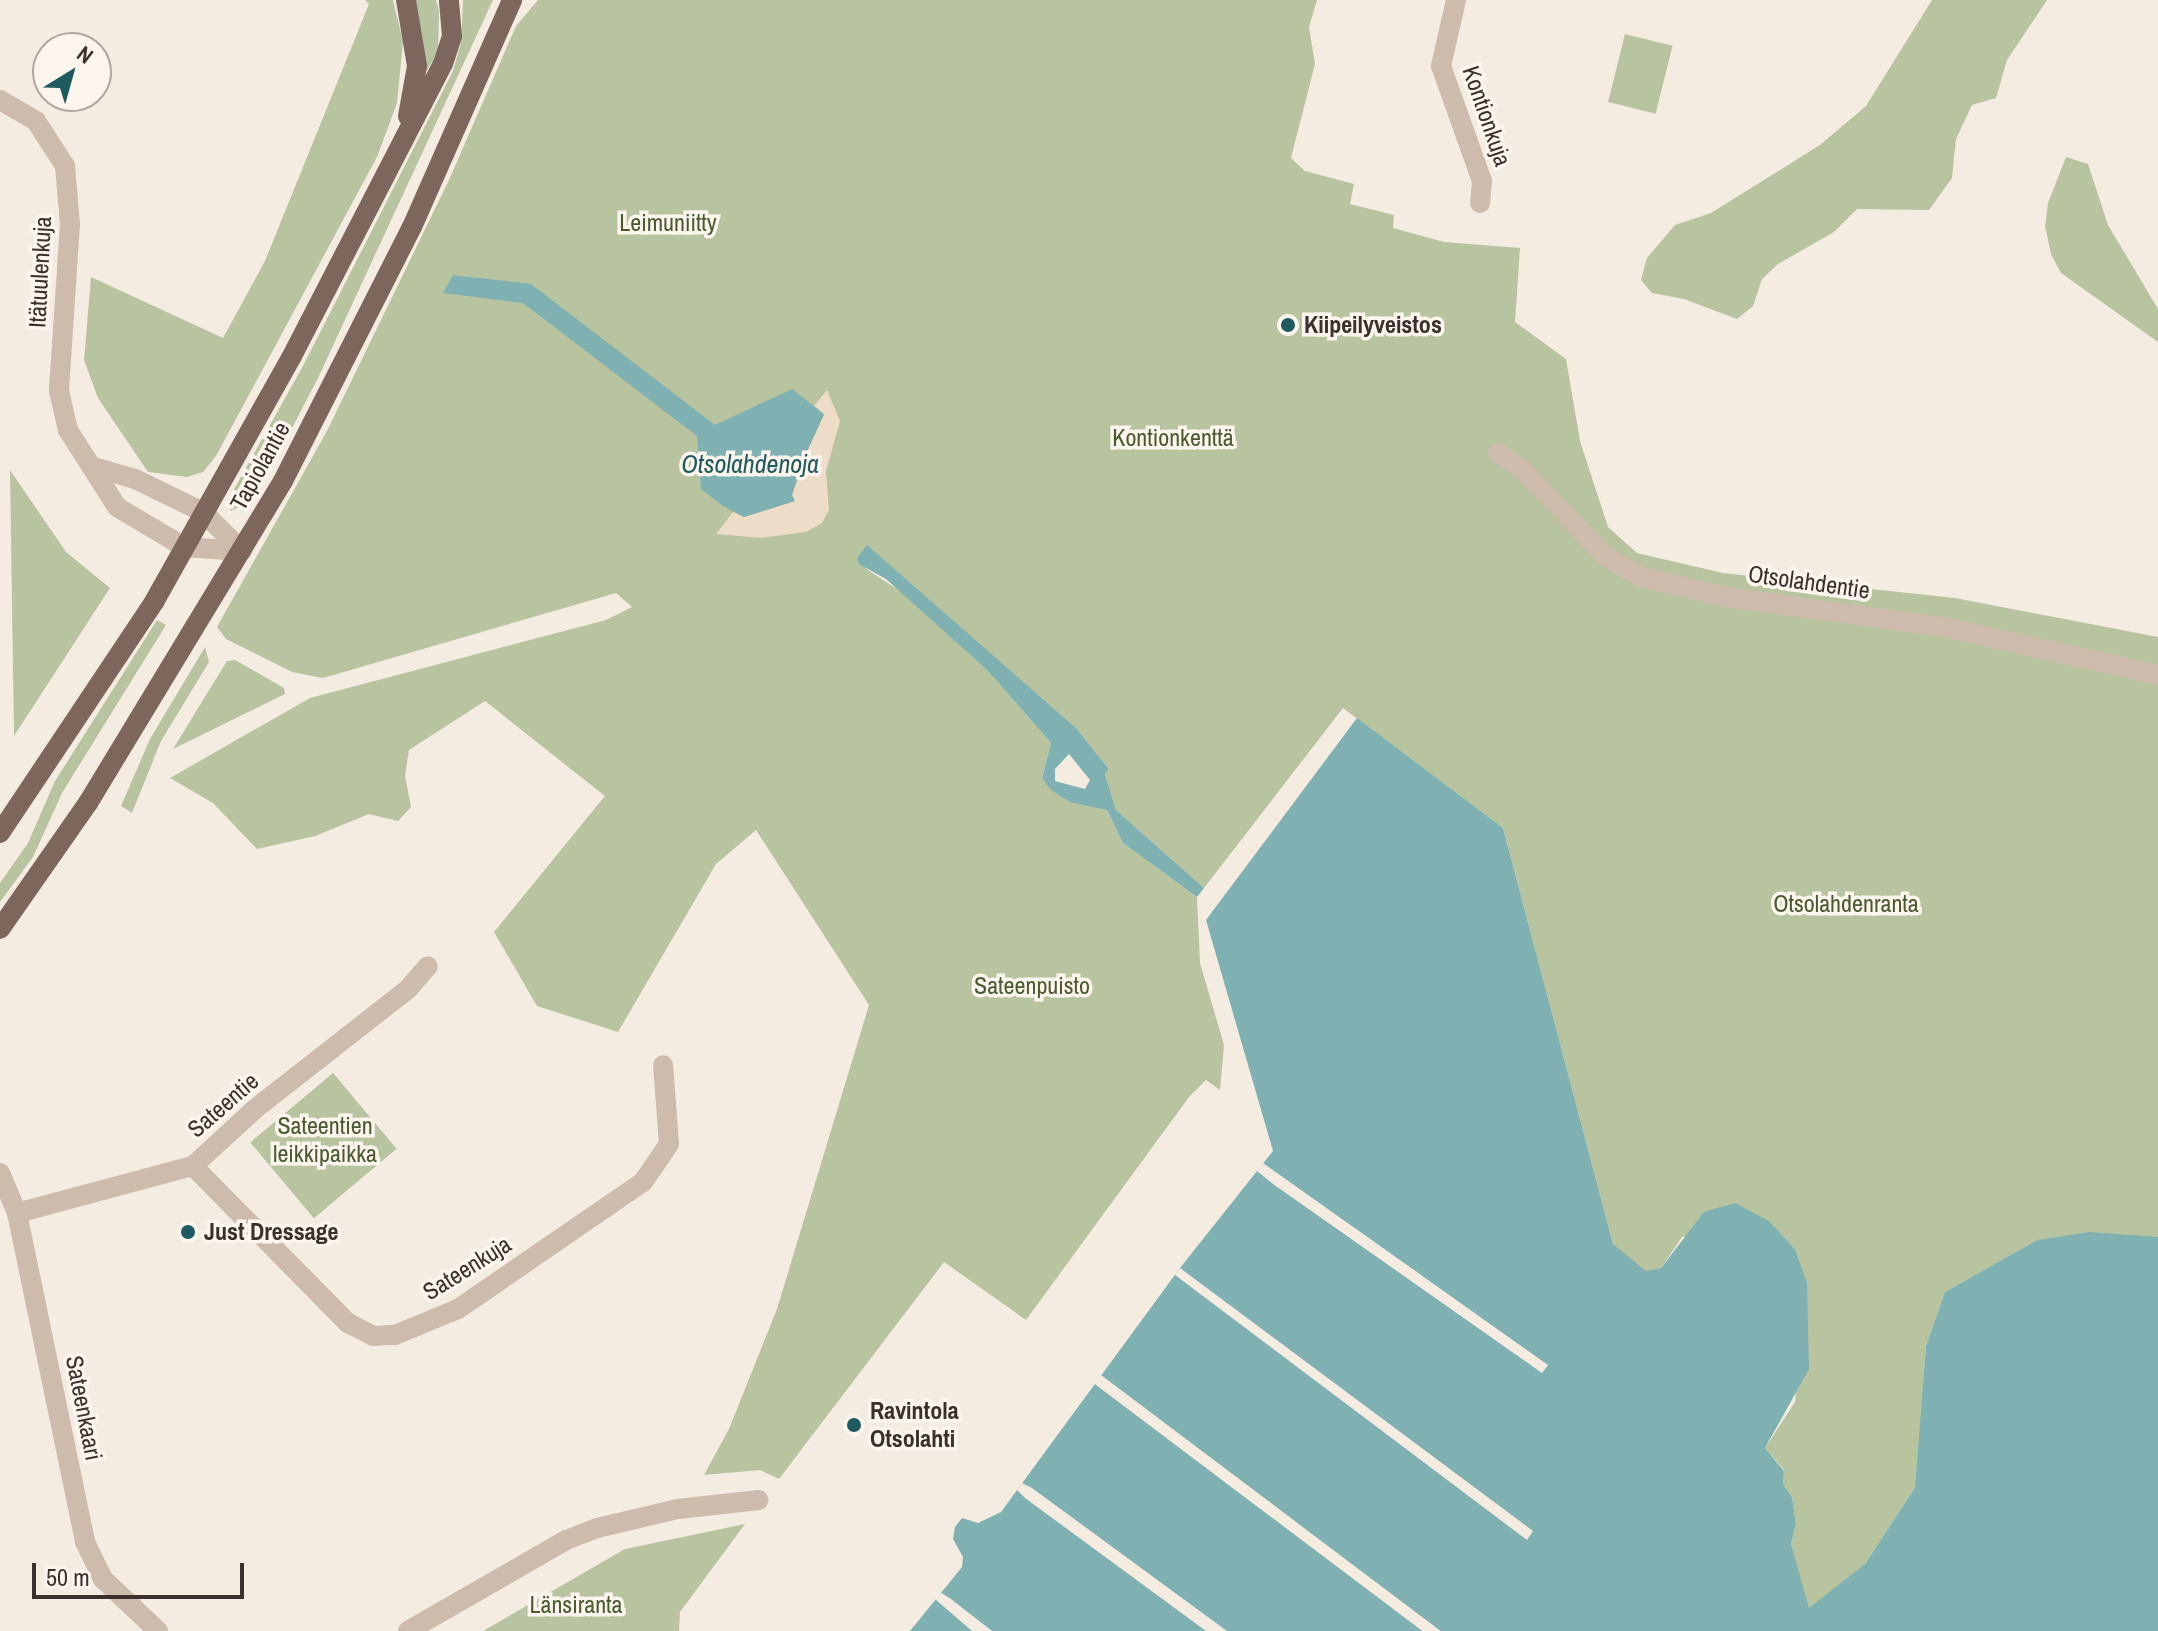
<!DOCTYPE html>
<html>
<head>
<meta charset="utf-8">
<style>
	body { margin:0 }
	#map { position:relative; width:2158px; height:1631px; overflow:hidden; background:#f4ebe1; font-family:"Archivo Narrow",sans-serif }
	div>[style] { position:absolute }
	.green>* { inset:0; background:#b8c4a0; transform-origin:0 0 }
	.plaza>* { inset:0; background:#ecdcc8 }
	.water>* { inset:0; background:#7fb0b2 }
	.pier>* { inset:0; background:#f4ebe1; transform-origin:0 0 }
	.minor>* { height:20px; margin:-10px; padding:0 10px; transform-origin:10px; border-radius:10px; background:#cdbbac }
	.major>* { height:20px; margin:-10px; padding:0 10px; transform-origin:10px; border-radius:10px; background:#7d675c }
	.dots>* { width:22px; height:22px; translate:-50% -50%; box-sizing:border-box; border:4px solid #fbf5ee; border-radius:50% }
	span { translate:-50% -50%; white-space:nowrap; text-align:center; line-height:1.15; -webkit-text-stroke:7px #fbf5ee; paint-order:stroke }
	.street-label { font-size:24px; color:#3b302b }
	.park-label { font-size:24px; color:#4a5a2e }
	.poi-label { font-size:24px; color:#3b302b; font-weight:700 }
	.left { translate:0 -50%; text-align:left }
	.water-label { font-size:26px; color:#1f5a5e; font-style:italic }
	.north { position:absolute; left:32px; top:32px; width:80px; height:80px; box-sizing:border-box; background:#fbf5ee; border:2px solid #aea6a0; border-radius:50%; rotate:37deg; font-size:22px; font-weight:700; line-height:32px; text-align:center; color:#3b302b }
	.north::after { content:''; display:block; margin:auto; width:28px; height:36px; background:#1f5a5e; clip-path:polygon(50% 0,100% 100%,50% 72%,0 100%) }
	.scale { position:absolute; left:32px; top:1563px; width:212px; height:36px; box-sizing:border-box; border:4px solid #3b302b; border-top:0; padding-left:10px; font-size:24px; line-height:28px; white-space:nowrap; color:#3b302b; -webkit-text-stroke:6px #fbf5ee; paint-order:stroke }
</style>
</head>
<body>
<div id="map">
	<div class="green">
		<i style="clip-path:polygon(365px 0,393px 0,403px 42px,397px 103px,377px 157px,216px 456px,203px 472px,187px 477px,148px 472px,98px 398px,84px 360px,91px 277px,223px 338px,265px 261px,369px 4px)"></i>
		<i style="clip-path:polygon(416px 0,436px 0,439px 11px,438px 52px,427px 70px)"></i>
		<i style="clip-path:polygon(463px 0,493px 0,319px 376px,262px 486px,249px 502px,231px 511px,228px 500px,303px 366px,453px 71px,461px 43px)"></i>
		<i style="clip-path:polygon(538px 0,1317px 0,1309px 27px,1315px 64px,1291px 158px,1305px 171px,1354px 184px,1350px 204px,1394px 215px,1393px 228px,1444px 242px,1520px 248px,1515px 322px,1566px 359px,1580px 441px,1608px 527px,1637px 553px,1723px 573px,1955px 598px,2158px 637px,2158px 1237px,2037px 1240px,1945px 1292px,1926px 1346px,1916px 1487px,1865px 1564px,1834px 1593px,1809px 1609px,1801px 1595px,1791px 1544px,1796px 1525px,1792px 1497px,1783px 1484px,1784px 1470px,1765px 1448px,1795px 1402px,1807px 1282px,1795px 1249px,1769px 1221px,1682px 1237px,1661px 1268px,1646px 1272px,1613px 1244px,1503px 828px,1343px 708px,1204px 888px,1116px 810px,1105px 774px,1109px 769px,1076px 728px,867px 546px,857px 558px,868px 570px,900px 591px,987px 670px,1051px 743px,1042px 778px,1107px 810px,1123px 843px,1197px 897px,1200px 963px,1224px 1045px,1220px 1090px,1206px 1080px,1189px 1097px,1026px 1320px,944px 1262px,779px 1479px,760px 1470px,704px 1475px,729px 1429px,777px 1309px,869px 1005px,756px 830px,716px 864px,618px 1032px,537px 1006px,494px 932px,605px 796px,485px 701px,409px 750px,405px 776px,411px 807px,398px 821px,369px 814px,315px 836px,257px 849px,213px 803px,170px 778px,310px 698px,606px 620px,632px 607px,616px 593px,323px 678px,292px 672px,226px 639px,217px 627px,327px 431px,449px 180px,516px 26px)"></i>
		<i style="clip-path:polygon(1932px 0,2047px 0,2007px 60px,1996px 98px,1972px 105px,1956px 139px,1952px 178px,1929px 210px,1857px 209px,1834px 232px,1778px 264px,1762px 279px,1753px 306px,1737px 319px,1684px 299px,1652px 293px,1641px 280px,1647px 258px,1675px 225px,1711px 213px,1820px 145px,1866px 106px)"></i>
		<i style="left:1625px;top:34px;width:49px;height:70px;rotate:14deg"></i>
		<i style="clip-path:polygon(2066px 157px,2088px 164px,2108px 225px,2158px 309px,2158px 342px,2061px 273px,2051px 254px,2045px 226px,2048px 203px)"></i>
		<i style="clip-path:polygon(10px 470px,66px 552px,110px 588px,14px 736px)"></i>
		<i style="clip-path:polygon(157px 620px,166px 625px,62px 793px,33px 857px,0 902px,0 883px,28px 843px,55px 781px)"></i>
		<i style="clip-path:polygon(205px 647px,209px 662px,161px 741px,132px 813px,121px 806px,150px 739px)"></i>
		<i style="clip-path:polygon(235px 660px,284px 688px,285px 694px,173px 749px,227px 661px)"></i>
		<i style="left:333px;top:1073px;width:99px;height:108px;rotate:50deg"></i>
		<i style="clip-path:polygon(745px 1524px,680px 1612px,679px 1631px,483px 1631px,625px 1549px)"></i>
	</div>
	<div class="plaza">
		<i style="clip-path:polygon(827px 390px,840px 421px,826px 471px,829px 510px,822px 523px,806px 532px,761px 538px,716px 534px,733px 512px,744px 517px,795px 501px,792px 495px,805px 456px,824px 415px,814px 406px)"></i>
	</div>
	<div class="water">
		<i style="clip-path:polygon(453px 275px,531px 284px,715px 425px,792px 389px,824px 414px,805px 456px,792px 495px,795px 501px,744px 517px,723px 506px,701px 489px,697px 436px,523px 303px,443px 293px)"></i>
		<i style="clip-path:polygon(evenodd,867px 545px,1076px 728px,1109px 769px,1105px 774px,1116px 810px,1204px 888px,1197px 897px,1123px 843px,1107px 810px,1070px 802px,1051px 790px,1042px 778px,1051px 743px,987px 670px,886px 579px,859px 564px,857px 558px,867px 545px,1069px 754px,1090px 780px,1085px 789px,1055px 781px,1055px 769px,1069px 754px)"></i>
		<i style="clip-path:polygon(1357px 718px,1503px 828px,1613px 1244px,1646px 1271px,1661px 1268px,1704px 1212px,1735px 1203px,1769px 1221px,1795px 1249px,1807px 1282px,1809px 1369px,1765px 1448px,1784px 1471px,1783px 1484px,1792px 1497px,1796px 1524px,1791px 1544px,1809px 1608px,1865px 1564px,1915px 1488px,1926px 1346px,1945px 1292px,2037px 1240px,2090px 1232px,2158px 1237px,2158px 1631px,910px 1631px,962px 1567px,963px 1557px,953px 1539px,955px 1527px,962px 1518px,978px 1523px,1001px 1512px,1180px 1268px,1273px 1151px,1206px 920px)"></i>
	</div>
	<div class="pier">
		<i style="clip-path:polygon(1263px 1163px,1548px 1365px,1542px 1373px,1273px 1184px,1257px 1171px)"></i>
		<i style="clip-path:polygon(1180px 1268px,1533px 1531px,1527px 1540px,1175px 1275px)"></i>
		<i style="left:1101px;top:1375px;width:430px;height:11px;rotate:37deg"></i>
		<i style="clip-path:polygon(1022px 1483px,1032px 1488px,1227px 1631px,1206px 1631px,1025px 1498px,1017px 1490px)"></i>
		<i style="clip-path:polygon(940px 1592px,951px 1599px,992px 1631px,972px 1631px,935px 1599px)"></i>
	</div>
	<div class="minor">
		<i style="left:1456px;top:0;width:68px;rotate:102.8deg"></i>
		<i style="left:1441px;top:66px;width:122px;rotate:70.4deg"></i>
		<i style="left:1482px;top:181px;width:22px;rotate:95deg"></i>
		<i style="left:0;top:100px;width:42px;rotate:30.3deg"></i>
		<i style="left:36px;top:121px;width:54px;rotate:57.2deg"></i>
		<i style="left:65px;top:166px;width:58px;rotate:85.1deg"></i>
		<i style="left:70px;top:224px;width:167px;rotate:93.8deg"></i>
		<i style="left:59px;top:391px;width:40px;rotate:77deg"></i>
		<i style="left:68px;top:430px;width:91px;rotate:57.5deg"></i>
		<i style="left:117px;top:507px;width:78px;rotate:30.8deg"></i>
		<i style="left:184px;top:547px;width:58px;rotate:3.9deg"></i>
		<i style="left:1498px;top:453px;width:29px;rotate:34deg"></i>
		<i style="left:1522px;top:469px;width:120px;rotate:46.3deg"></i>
		<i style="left:1605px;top:556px;width:42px;rotate:30.3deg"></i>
		<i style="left:1641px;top:577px;width:88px;rotate:13.1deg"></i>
		<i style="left:1727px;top:597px;width:219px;rotate:7.9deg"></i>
		<i style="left:1944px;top:627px;width:219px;rotate:12.6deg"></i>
		<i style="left:94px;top:467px;width:43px;rotate:16.3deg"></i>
		<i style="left:135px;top:479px;width:76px;rotate:25.9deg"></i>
		<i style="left:203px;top:512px;width:55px;rotate:45deg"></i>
		<i style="left:193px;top:1166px;width:221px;rotate:45.4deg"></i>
		<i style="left:348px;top:1323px;width:28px;rotate:27deg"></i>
		<i style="left:373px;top:1336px;width:22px;rotate:-3deg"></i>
		<i style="left:395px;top:1335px;width:68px;rotate:-22.4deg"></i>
		<i style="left:458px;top:1309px;width:224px;rotate:-34.5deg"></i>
		<i style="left:643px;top:1182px;width:46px;rotate:-55.6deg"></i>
		<i style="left:669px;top:1144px;width:79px;rotate:-94.3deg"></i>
		<i style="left:0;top:1173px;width:43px;rotate:67deg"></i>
		<i style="left:17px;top:1213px;width:336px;rotate:78.3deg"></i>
		<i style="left:85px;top:1542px;width:41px;rotate:64.1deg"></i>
		<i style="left:103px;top:1579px;width:76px;rotate:43.4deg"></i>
		<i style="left:17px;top:1213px;width:182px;rotate:-15deg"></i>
		<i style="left:193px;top:1166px;width:84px;rotate:-42.6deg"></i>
		<i style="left:255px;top:1109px;width:194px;rotate:-38.1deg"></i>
		<i style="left:408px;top:989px;width:30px;rotate:-49deg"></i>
		<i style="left:408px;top:1631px;width:182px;rotate:-29.9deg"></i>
		<i style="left:566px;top:1540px;width:33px;rotate:-21deg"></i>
		<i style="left:597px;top:1528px;width:83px;rotate:-13.2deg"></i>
		<i style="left:678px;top:1509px;width:81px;rotate:-6.4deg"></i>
	</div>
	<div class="major">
		<i style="left:406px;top:0;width:67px;rotate:80.5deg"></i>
		<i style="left:417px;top:66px;width:51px;rotate:100.2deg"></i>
		<i style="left:0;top:833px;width:278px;rotate:-56.3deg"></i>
		<i style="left:154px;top:602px;width:280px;rotate:-60.7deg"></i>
		<i style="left:291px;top:358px;width:331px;rotate:-62.7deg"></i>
		<i style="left:443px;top:64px;width:29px;rotate:-72deg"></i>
		<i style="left:452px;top:36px;width:36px;rotate:-95deg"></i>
		<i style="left:0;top:929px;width:154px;rotate:-55.1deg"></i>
		<i style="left:88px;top:803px;width:376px;rotate:-58.8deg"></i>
		<i style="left:283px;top:481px;width:285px;rotate:-63.1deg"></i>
		<i style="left:412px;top:227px;width:248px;rotate:-66.2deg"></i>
	</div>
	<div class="dots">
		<i style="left:1288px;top:325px;background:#1f5a5e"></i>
		<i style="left:188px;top:1232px;background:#1f5a5e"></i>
		<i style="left:854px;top:1425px;background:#1f5a5e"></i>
	</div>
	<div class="street-label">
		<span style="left:1487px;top:116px;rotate:71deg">Kontionkuja</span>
		<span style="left:40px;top:272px;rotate:-87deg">Itätuulenkuja</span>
		<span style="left:260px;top:466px;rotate:-61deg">Tapiolantie</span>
		<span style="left:1809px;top:582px;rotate:8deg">Otsolahdentie</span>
		<span style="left:223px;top:1105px;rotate:-41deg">Sateentie</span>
		<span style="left:467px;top:1268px;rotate:-32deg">Sateenkuja</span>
		<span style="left:84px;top:1408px;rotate:79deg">Sateenkaari</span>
	</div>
	<div class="park-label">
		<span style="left:668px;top:223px">Leimuniitty</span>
		<span style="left:1173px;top:438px">Kontionkenttä</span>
		<span style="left:1846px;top:904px">Otsolahdenranta</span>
		<span style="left:1032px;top:986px">Sateenpuisto</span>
		<span style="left:325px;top:1140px">Sateentien<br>leikkipaikka</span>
		<span style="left:576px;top:1605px">Länsiranta</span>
	</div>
	<div class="poi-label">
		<span class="left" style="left:1304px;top:325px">Kiipeilyveistos</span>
		<span class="left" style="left:204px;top:1232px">Just Dressage</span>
		<span class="left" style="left:870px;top:1425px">Ravintola<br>Otsolahti</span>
	</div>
	<div class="water-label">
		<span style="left:750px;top:464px">Otsolahdenoja</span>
	</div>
	<div class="north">N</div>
	<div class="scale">50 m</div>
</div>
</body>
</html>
